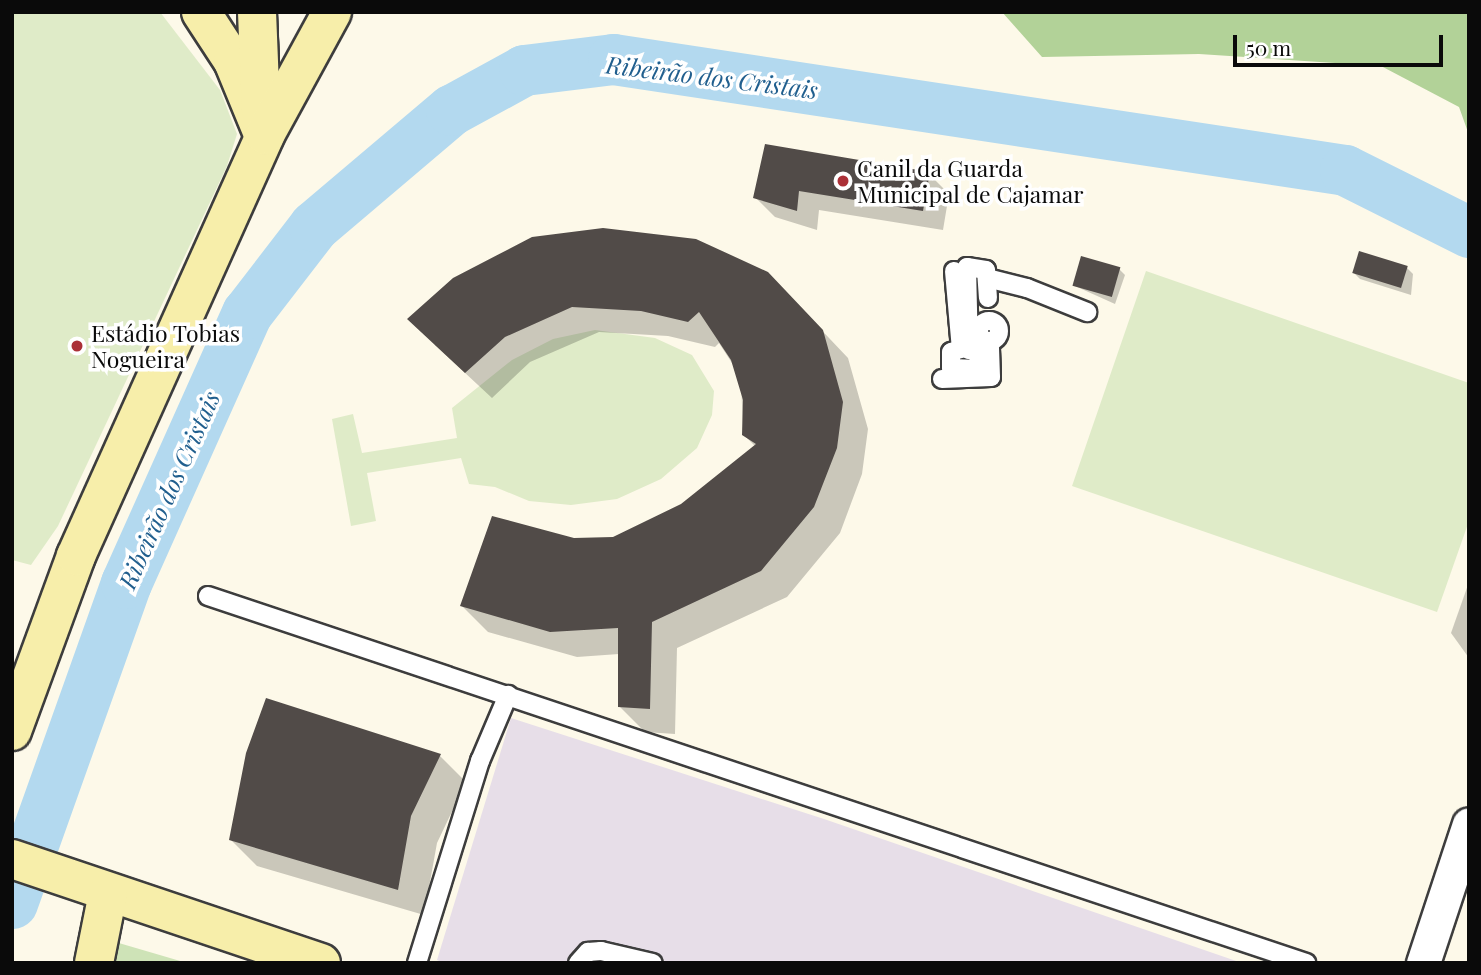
<!DOCTYPE html>
<html>
<head>
<meta charset="utf-8">
<style>
	body { margin:0 }
	#map { position:relative; width:1481px; height:975px; overflow:hidden; background:#fdf9e9; font-family:"Playfair Display",serif }
	div>[style] { position:absolute }
	.industrial>* { inset:0; background:#e7dee8 }
	.green>* { inset:0; background:#cee3b7 }
	.forest>* { inset:0; background:#b2d298 }
	.pitch>* { inset:0; background:#dfebc8 }
	.shadow>* { inset:0; background:#0003 }
	.river>* { height:51px; margin:-25.5px; padding:0 25.5px; transform-origin:25.5px; border-radius:25.5px; background:#b3d9ef }
	.building>* { inset:0; background:#514b48; transform-origin:0 0 }
	.roads { filter:drop-shadow(2px 0 #3d3d3d) drop-shadow(-2px 0 #3d3d3d) drop-shadow(0 2px #3d3d3d) drop-shadow(0 -2px #3d3d3d) }
	.lane>* { height:18px; margin:-9px; padding:0 9px; transform-origin:9px; border-radius:9px; background:#fff }
	.lane>.ring { margin:-9px; padding:0; box-sizing:content-box; background:none; border:18px solid #fff; border-radius:50% }
	.street>* { height:33px; margin:-16.5px; padding:0 16.5px; transform-origin:16.5px; border-radius:16.5px; background:#fff }
	.secondary>* { height:38px; margin:-19px; padding:0 19px; transform-origin:19px; border-radius:19px; background:#f7eeaa }
	.dots>* { width:19px; height:19px; translate:-50% -50%; box-sizing:border-box; border:4px solid #fff; border-radius:50% }
	span { translate:-50% -50%; white-space:nowrap; text-align:center; line-height:1.15; -webkit-text-stroke:7px #fff; paint-order:stroke }
	.poi-label { font-size:23px; color:#0a0a0a }
	.left { translate:0 -50%; text-align:left }
	.water-label { font-size:24px; color:#215f8e; font-style:italic }
	.frame { position:absolute; inset:0; border:14px solid #0a0a0a; pointer-events:none }
	.scale { position:absolute; left:1233px; top:35px; width:210px; height:32px; box-sizing:border-box; border:4px solid #0a0a0a; border-top:0; padding-left:9px; font-size:21px; line-height:24px; white-space:nowrap; color:#0a0a0a; -webkit-text-stroke:5px #fff; paint-order:stroke }
</style>
</head>
<body>
<div id="map">
	<div class="industrial">
		<i style="clip-path:polygon(511px 718px,824px 819px,1242px 963px,444px 963px,437px 960px)"></i>
	</div>
	<div class="green">
		<i style="clip-path:polygon(112px 941px,187px 963px,108px 963px)"></i>
	</div>
	<div class="forest">
		<i style="clip-path:polygon(1002px 12px,1469px 12px,1469px 135px,1459px 107px,1381px 66px,1199px 54px,1042px 57px)"></i>
	</div>
	<div class="pitch">
		<i style="clip-path:polygon(12px 12px,160px 12px,220px 90px,237px 134px,227px 166px,58px 526px,31px 565px,12px 560px)"></i>
		<i style="clip-path:polygon(1146px 271px,1469px 383px,1469px 521px,1437px 612px,1072px 486px)"></i>
		<i style="clip-path:polygon(595px 330px,655px 338px,692px 355px,714px 391px,712px 415px,697px 448px,661px 479px,617px 499px,571px 505px,529px 501px,495px 487px,469px 484px,461px 458px,367px 473px,376px 521px,351px 526px,332px 419px,353px 414px,362px 453px,457px 438px,452px 408px,512px 360px,553px 339px)"></i>
	</div>
	<div class="shadow">
		<i style="clip-path:polygon(766px 146px,929px 174px,949px 194px,943px 230px,819px 210px,817px 230px,775px 217px,755px 197px)"></i>
		<i style="clip-path:polygon(1407px 268px,1413px 274px,1411px 295px,1360px 279px,1354px 273px)"></i>
		<i style="clip-path:polygon(1119px 269px,1125px 275px,1115px 304px,1075px 286px)"></i>
		<i style="clip-path:polygon(454px 279px,793px 300px,848px 358px,868px 429px,862px 474px,840px 533px,787px 597px,677px 648px,675px 734px,645px 732px,619px 706px,619px 654px,577px 657px,488px 632px,462px 606px,574px 540px,613px 539px,682px 505px,756px 447px,743px 434px,741px 377px,719px 343px,715px 347px,668px 336px,599px 332px,530px 362px,492px 398px,435px 345px)"></i>
		<i style="clip-path:polygon(1469px 582px,1469px 658px,1451px 633px)"></i>
		<i style="clip-path:polygon(440px 756px,466px 782px,437px 843px,424px 915px,257px 866px,231px 840px)"></i>
	</div>
	<div class="river">
		<i style="left:12px;top:903px;width:340px;rotate:-70.4deg"></i>
		<i style="left:126px;top:583px;width:296px;rotate:-65.9deg"></i>
		<i style="left:247px;top:313px;width:110px;rotate:-52.4deg"></i>
		<i style="left:314px;top:226px;width:180px;rotate:-40.3deg"></i>
		<i style="left:451px;top:110px;width:83px;rotate:-28.7deg"></i>
		<i style="left:524px;top:70px;width:90px;rotate:-7deg"></i>
		<i style="left:613px;top:59px;width:740px;rotate:8.62deg"></i>
		<i style="left:1345px;top:170px;width:139px;rotate:26.6deg"></i>
	</div>
	<div class="building">
		<i style="clip-path:polygon(765px 144px,930px 172px,923px 211px,799px 191px,797px 211px,753px 198px)"></i>
		<i style="clip-path:polygon(603px 228px,696px 239px,768px 272px,823px 330px,843px 402px,837px 448px,814px 507px,761px 571px,652px 622px,650px 709px,618px 707px,618px 628px,550px 632px,460px 606px,492px 516px,574px 538px,613px 537px,681px 504px,756px 444px,742px 435px,743px 400px,731px 360px,699px 312px,688px 322px,641px 311px,572px 307px,505px 337px,465px 373px,407px 319px,453px 278px,532px 237px)"></i>
		<i style="left:1359px;top:251px;width:51px;height:23px;rotate:17deg"></i>
		<i style="left:1081px;top:256px;width:41px;height:31px;rotate:16deg"></i>
		<i style="clip-path:polygon(266px 698px,441px 754px,411px 816px,398px 890px,229px 840px,246px 753px)"></i>
	</div>
	<div class="roads">
		<div class="lane">
			<i style="left:954px;top:271px;width:78px;rotate:84.9deg"></i>
			<i style="left:961px;top:349px;width:10px;rotate:163deg"></i>
			<i style="left:951px;top:352px;width:16px;rotate:90deg"></i>
			<i style="left:951px;top:368px;width:28px;rotate:2deg"></i>
			<i style="left:979px;top:369px;width:18px;rotate:-93deg"></i>
			<i style="left:978px;top:351px;width:9px;rotate:-174deg"></i>
			<i style="left:969px;top:350px;width:83px;rotate:-91.4deg"></i>
			<i style="left:967px;top:267px;width:19px;rotate:9deg"></i>
			<i style="left:986px;top:270px;width:28px;rotate:86deg"></i>
			<i style="left:987px;top:278px;width:41px;rotate:14deg"></i>
			<i style="left:1027px;top:288px;width:65px;rotate:21.8deg"></i>
			<i class="ring" style="left:979px;top:321px;width:2px;height:2px"></i>
			<i style="left:942px;top:379px;width:49px;rotate:-2.3deg"></i>
			<i style="left:991px;top:377px;width:35px;rotate:-92deg"></i>
			<i style="left:208px;top:596px;width:1158px;rotate:18.48deg"></i>
			<i style="left:417px;top:963px;width:212px;rotate:-72.7deg"></i>
			<i style="left:480px;top:761px;width:72px;rotate:-67deg"></i>
			<i style="left:578px;top:963px;width:15px;rotate:-48deg"></i>
			<i style="left:588px;top:952px;width:13px;rotate:-4deg"></i>
			<i style="left:601px;top:951px;width:53px;rotate:13deg"></i>
		</div>
		<div class="street">
			<i style="left:1423px;top:963px;width:146px;rotate:-71.7deg"></i>
		</div>
		<div class="secondary">
			<i style="left:201px;top:12px;width:59px;rotate:56.9deg"></i>
			<i style="left:233px;top:61px;width:74px;rotate:67.6deg"></i>
			<i style="left:257px;top:12px;width:99px;rotate:87.7deg"></i>
			<i style="left:12px;top:731px;width:186px;rotate:-69.9deg"></i>
			<i style="left:76px;top:556px;width:461px;rotate:-65.8deg"></i>
			<i style="left:265px;top:135px;width:140px;rotate:-61.4deg"></i>
			<i style="left:12px;top:859px;width:326px;rotate:18.6deg"></i>
			<i style="left:94px;top:963px;width:71px;rotate:-78.7deg"></i>
		</div>
	</div>
	<div class="dots">
		<i style="left:843px;top:181px;background:#ab3037"></i>
		<i style="left:77px;top:346px;background:#ab3037"></i>
	</div>
	<div class="poi-label">
		<span class="left" style="left:857px;top:181px">Canil da Guarda<br>Municipal de Cajamar</span>
		<span class="left" style="left:91px;top:346px">Estádio Tobias<br>Nogueira</span>
	</div>
	<div class="water-label">
		<span style="left:712px;top:77px;rotate:7deg">Ribeirão dos Cristais</span>
		<span style="left:169px;top:490px;rotate:-66deg">Ribeirão dos Cristais</span>
	</div>
	<div class="frame"></div>
	<div class="scale">50 m</div>
</div>
</body>
</html>
